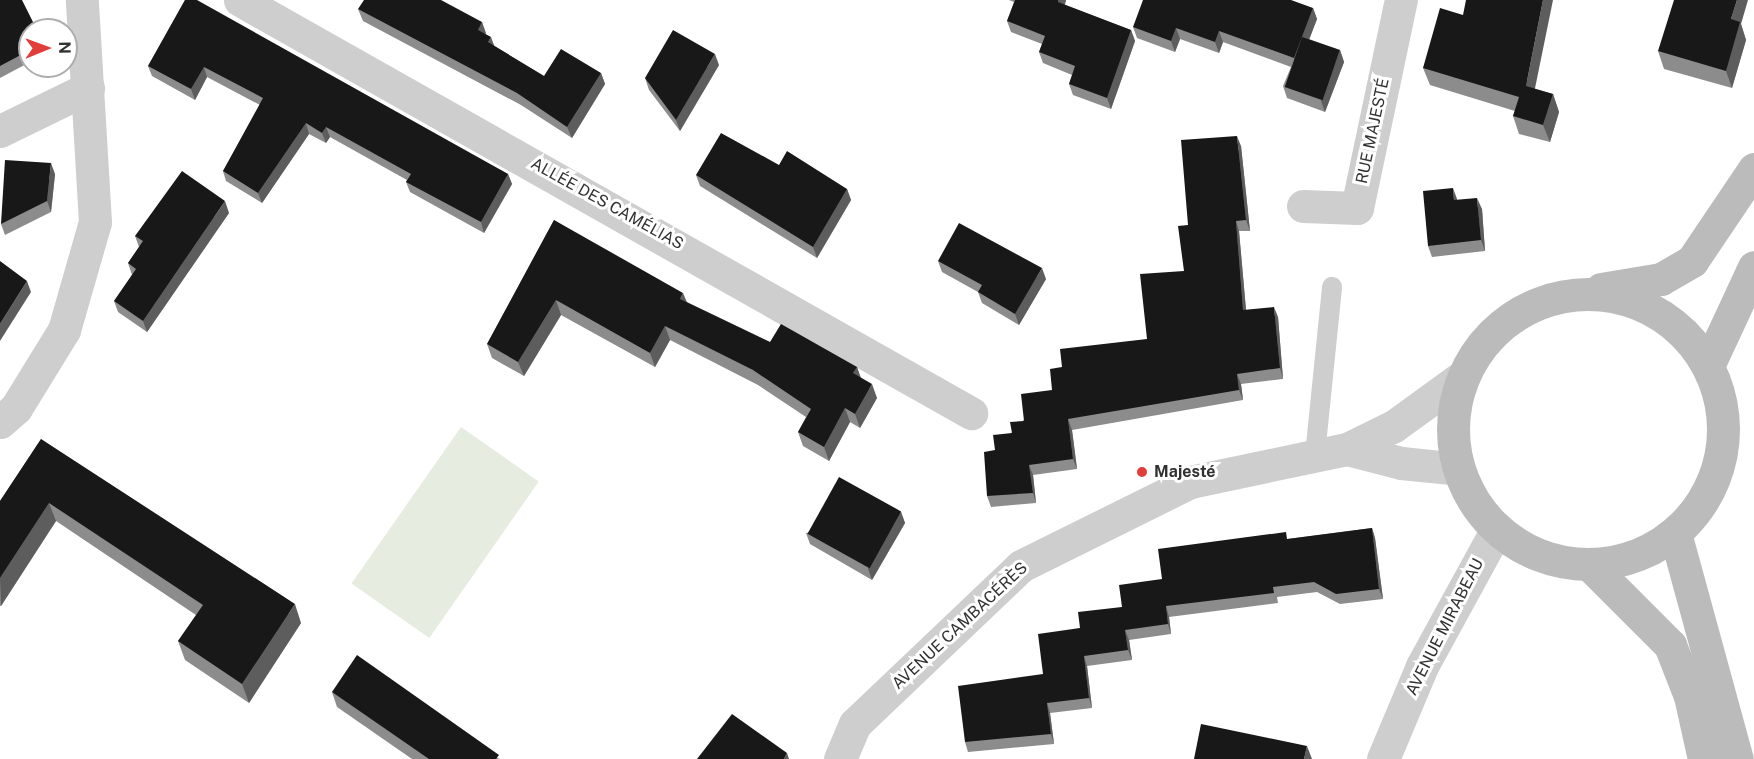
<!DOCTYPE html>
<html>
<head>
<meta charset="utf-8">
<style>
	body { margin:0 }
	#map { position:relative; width:1754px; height:759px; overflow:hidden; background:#fff; font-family:"Public Sans",sans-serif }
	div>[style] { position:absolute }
	.green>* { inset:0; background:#e6ede0; transform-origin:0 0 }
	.service>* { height:20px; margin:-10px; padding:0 10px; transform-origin:10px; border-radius:10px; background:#cecece }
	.minor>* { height:33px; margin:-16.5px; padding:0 16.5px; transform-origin:16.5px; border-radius:16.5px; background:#cecece }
	.secondary>* { height:33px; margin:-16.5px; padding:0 16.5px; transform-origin:16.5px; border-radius:16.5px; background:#bbb }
	.secondary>.ring { margin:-16.5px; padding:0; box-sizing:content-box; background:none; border:33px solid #bbb; border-radius:50% }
	.wall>* { inset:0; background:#8c8c8c }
	.shaded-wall>* { inset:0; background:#5d5d5d }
	.building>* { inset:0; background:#181818; transform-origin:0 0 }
	.dots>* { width:16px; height:16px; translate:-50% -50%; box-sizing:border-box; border:3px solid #fff; border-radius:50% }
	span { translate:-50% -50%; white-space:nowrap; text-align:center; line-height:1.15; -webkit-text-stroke:6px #fff; paint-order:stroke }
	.street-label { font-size:16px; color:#313131 }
	.poi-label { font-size:16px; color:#313131; font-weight:700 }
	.left { translate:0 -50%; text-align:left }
	.north { position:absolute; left:18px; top:18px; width:60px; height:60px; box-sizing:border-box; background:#fff; border:2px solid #adadad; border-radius:50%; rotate:89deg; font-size:16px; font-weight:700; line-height:24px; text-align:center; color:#313131 }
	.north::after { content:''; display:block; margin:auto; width:21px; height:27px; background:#e13e3a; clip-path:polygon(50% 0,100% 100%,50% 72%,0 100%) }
</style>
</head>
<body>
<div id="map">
	<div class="green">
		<i style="left:461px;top:427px;width:95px;height:191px;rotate:35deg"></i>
	</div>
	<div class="service">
		<i style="left:1315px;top:455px;width:169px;rotate:-84.2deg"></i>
	</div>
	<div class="minor">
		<i style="left:240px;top:0;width:840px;rotate:29.47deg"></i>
		<i style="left:0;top:131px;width:98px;rotate:-26deg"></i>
		<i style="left:1303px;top:206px;width:54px;rotate:2.1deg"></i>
		<i style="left:1357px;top:208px;width:213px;rotate:-78.1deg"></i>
		<i style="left:0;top:422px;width:21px;rotate:-41deg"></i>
		<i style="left:16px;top:408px;width:92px;rotate:-58.4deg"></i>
		<i style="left:64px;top:330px;width:112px;rotate:-74deg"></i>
		<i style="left:95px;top:222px;width:222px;rotate:-93.4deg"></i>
		<i style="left:1347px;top:449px;width:56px;rotate:14.5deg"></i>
		<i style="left:1401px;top:463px;width:58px;rotate:5.9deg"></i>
		<i style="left:840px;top:759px;width:38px;rotate:-67deg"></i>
		<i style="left:855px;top:724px;width:229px;rotate:-43.6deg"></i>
		<i style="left:1021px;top:566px;width:189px;rotate:-26.4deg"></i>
		<i style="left:1190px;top:482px;width:160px;rotate:-11.9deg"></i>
		<i style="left:1347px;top:449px;width:52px;rotate:-26.1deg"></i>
		<i style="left:1394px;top:426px;width:85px;rotate:-35.9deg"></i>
		<i style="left:1383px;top:759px;width:101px;rotate:-67.2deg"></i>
		<i style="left:1422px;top:666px;width:156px;rotate:-61.3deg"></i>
	</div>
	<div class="secondary">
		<i style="left:1601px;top:289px;width:61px;rotate:-9.5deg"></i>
		<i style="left:1661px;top:279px;width:36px;rotate:-30deg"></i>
		<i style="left:1692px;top:261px;width:111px;rotate:-56deg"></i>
		<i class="ring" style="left:1453px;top:294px;width:237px;height:237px"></i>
		<i style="left:1708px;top:366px;width:109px;rotate:-65.1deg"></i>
		<i style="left:1675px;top:533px;width:234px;rotate:74.7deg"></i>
		<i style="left:1589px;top:564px;width:115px;rotate:45deg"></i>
		<i style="left:1670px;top:645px;width:55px;rotate:68.6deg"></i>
		<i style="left:1690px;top:696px;width:65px;rotate:77.5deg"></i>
	</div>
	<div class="wall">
		<i style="clip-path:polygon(0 0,30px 30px,30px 62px,0 78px)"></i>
		<i style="clip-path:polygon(185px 0,508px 174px,512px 184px,484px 233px,410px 192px,406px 182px,407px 180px,330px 137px,326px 143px,309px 134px,262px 203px,226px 181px,223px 171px,260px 105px,207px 77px,195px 100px,152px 76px,148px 66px)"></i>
		<i style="clip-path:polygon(1009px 0,1066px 0,1065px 5px,1131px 30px,1135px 41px,1111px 109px,1073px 95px,1069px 84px,1072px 75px,1043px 63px,1039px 52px,1042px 44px,1011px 32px,1007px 21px,1014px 2px)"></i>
		<i style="clip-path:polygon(1313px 8px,1317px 19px,1309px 39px,1340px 50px,1344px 62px,1325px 112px,1287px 98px,1283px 86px,1291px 67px,1223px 42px,1219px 53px,1180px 39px,1175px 52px,1137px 38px,1133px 27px)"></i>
		<i style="clip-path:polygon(358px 9px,482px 22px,485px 34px,494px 46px,544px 76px,601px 73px,605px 84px,572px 138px,521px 105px,363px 21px)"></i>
		<i style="clip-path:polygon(1463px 15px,1535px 89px,1553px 94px,1559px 112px,1550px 142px,1519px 134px,1513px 116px,1515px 111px,1430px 85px,1423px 68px)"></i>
		<i style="clip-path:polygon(1741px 24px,1746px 40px,1732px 88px,1664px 69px,1658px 51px)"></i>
		<i style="clip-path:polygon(719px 65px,680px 131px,649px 90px,645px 78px)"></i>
		<i style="clip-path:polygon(1241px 146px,1250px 231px,1239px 231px,1246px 310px,1278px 317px,1283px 379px,1241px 384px,1243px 400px,1072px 430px,1077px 469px,1033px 475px,1036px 503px,991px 507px,987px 496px,995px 450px,1052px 390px,1062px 367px,1147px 339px,1184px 271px,1188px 225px)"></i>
		<i style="clip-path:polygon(779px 165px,847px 189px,851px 200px,817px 258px,700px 186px,696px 175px)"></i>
		<i style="clip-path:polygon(55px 174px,51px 212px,5px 235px,1px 224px)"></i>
		<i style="clip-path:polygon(1457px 200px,1482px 209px,1485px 251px,1432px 257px,1428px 246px)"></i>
		<i style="clip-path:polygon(229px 213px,147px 332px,118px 312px,114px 301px,132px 275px,128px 263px,139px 247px,135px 236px)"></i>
		<i style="clip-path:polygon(554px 220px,687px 302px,770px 342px,857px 367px,860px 377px,877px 398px,860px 428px,850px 422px,829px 461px,803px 446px,798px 432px,806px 417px,758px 385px,670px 340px,655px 367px,561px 315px,524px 376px,492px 358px,487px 344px)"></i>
		<i style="clip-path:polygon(938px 261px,1046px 279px,1019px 325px,982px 303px,978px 292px,942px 272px)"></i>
		<i style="clip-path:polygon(41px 439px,301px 623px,249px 703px,185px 660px,178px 641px,196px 615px,56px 521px,1px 606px,0 606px,0 501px)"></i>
		<i style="clip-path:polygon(901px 512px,905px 523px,872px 580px,810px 544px,806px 533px)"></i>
		<i style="clip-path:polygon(1372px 528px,1375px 538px,1383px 599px,1340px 604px,1317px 592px,1277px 597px,1278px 603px,1169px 617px,1171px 634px,1129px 640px,1132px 660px,1087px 666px,1092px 708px,1050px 713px,1054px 744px,968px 752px,965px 742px,1043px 674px,1080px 628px,1122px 607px,1162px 579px,1288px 539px)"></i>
		<i style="clip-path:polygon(332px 692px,500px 759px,412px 759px,337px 707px)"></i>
	</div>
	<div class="shaded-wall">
		<i style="clip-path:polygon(1058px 0,1066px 0,1062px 13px,1058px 2px)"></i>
		<i style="clip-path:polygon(1543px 0,1553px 0,1532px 103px,1526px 86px)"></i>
		<i style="clip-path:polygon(1737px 0,1748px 0,1741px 24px,1746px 40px,1732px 88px,1726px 71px,1731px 19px)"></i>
		<i style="clip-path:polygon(1313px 8px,1317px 19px,1298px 69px,1294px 58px)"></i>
		<i style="clip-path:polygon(482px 22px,486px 33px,482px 41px,478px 30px)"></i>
		<i style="clip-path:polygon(1176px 28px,1180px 39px,1175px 52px,1171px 41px)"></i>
		<i style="clip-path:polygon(1131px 30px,1135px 41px,1111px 109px,1107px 98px)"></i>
		<i style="clip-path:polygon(1219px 31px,1223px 42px,1219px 53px,1215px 42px)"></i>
		<i style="clip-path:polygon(491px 37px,495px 48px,488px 42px)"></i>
		<i style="clip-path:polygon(1340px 50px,1344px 62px,1325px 112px,1321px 101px)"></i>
		<i style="clip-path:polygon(715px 54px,719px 65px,680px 131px,676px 120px)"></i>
		<i style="clip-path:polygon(204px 67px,207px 77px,195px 100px,191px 89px)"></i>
		<i style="clip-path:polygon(601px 73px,605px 84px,572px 138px,567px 127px)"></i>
		<i style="clip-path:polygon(1553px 94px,1559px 112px,1550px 142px,1543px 125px)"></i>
		<i style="clip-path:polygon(306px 123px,309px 134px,262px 203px,258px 193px)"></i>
		<i style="clip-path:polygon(326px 127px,330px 137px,326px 143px,322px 133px)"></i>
		<i style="clip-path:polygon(1237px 136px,1241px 146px,1250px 231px,1246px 220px)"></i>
		<i style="clip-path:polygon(51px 163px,55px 174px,51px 212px,47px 201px)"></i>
		<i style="clip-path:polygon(508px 174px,512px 184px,484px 233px,481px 222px)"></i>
		<i style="clip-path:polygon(1453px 188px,1457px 199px,1458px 211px,1454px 200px)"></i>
		<i style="clip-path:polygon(847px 189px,851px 200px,817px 258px,813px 247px)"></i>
		<i style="clip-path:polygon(1477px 198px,1482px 209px,1485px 251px,1481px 240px)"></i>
		<i style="clip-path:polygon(225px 201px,229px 213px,147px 332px,143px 321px)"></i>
		<i style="clip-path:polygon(1236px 221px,1239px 231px,1247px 321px,1243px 310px)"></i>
		<i style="clip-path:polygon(1042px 268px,1046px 279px,1019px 325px,1015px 314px)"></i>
		<i style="clip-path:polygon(27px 281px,31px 292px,0 341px,0 324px)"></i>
		<i style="clip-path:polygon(683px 293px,689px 307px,680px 299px)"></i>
		<i style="clip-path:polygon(556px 300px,561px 315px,524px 376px,518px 362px)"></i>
		<i style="clip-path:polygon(1274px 307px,1278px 317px,1283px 379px,1280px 368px)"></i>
		<i style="clip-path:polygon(665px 326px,670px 340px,655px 367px,650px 353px)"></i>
		<i style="clip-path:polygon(857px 367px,862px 381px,853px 373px)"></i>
		<i style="clip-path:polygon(1237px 374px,1241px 384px,1243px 400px,1239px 390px)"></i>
		<i style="clip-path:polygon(872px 384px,877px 398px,860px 428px,855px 414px)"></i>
		<i style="clip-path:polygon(845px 408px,850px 422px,829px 461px,824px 447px)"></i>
		<i style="clip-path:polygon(1068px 419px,1072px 430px,1077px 469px,1073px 459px)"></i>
		<i style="clip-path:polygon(1029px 465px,1033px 475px,1036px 503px,1033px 493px)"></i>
		<i style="clip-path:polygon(49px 503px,56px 521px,1px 606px,0 578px)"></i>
		<i style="clip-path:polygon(901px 512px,905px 523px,872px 580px,868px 569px)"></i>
		<i style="clip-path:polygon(1372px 528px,1375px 538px,1383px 599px,1379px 589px)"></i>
		<i style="clip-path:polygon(295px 604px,301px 623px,249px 703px,242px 684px)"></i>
		<i style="clip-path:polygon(1166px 606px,1169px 617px,1171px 634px,1168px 624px)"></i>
		<i style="clip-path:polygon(1125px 630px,1129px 640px,1132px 660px,1128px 650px)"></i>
		<i style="clip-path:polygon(1084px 656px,1087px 666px,1092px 708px,1089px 698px)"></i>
		<i style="clip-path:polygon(1047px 703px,1050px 713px,1054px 744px,1051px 734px)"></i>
		<i style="clip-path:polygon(1307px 746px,1312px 759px,1304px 759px)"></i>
		<i style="clip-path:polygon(787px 753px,789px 759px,784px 759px)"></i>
	</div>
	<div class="building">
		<i style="clip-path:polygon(0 0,22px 0,37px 30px,30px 30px,30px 50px,0 66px)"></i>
		<i style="clip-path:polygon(185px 0,197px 0,508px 174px,481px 222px,406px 182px,411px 174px,326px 127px,322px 133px,306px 123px,258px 193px,223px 171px,263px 98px,204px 67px,191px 89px,148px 66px)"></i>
		<i style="clip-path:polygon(364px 0,441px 0,482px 22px,478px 30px,491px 37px,488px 42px,544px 76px,561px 49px,601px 73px,567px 127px,517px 93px,358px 9px)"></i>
		<i style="clip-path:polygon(1015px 0,1058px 0,1058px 2px,1131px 30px,1107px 98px,1069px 84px,1075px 66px,1039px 52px,1045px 36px,1007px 21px)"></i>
		<i style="clip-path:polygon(1143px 0,1291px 0,1313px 8px,1294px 58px,1219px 31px,1215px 42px,1176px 28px,1171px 41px,1133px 27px)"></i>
		<i style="clip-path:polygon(1466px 0,1543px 0,1526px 86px,1553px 94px,1543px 125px,1513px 116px,1519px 97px,1423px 68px,1440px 8px,1463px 15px)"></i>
		<i style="clip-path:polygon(1674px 0,1737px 0,1731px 19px,1740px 22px,1726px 71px,1658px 51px)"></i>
		<i style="clip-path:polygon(673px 30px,715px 54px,676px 120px,645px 78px)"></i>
		<i style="left:1302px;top:37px;width:40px;height:53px;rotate:19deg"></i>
		<i style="clip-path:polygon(721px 133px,779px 165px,787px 151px,847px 189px,813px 247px,696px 175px)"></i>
		<i style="clip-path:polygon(1237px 136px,1246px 220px,1236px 221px,1243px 310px,1274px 307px,1280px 368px,1237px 374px,1239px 390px,1068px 419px,1073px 459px,1029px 465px,1033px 493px,987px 496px,984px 452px,995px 450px,993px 435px,1012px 433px,1010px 422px,1024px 421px,1021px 394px,1052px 390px,1050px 369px,1062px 367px,1060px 349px,1147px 339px,1140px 274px,1184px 271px,1178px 226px,1188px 225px,1181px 140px)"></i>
		<i style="clip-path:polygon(5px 160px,51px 163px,47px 201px,1px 224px)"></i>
		<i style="clip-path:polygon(182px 171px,225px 201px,143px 321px,114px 301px,136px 269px,128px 263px,143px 241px,135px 236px)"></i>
		<i style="clip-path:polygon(1453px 188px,1454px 200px,1477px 198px,1481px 240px,1428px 246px,1423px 191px)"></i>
		<i style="clip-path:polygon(554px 220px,683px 293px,680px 299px,770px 342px,781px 324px,857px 367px,853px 373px,872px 384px,855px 414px,845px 408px,824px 447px,798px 432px,811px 409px,753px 370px,665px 326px,650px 353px,556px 300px,518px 362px,487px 344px)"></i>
		<i style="clip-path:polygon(959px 223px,1042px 268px,1015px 314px,978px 292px,982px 285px,938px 261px)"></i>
		<i style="clip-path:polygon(0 261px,27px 281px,0 324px)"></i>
		<i style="clip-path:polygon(41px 439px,295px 604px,242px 684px,178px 641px,203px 605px,49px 503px,0 578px,0 501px)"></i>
		<i style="left:839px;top:477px;width:71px;height:65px;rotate:29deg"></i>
		<i style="clip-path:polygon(1372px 528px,1379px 589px,1336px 594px,1314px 582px,1273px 587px,1274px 593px,1166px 606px,1168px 624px,1125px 630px,1128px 650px,1084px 656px,1089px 698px,1047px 703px,1051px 734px,965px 742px,958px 686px,1043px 674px,1038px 634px,1080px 628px,1078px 612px,1122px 607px,1119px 585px,1162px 579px,1158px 549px,1286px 532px,1287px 539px)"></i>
		<i style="clip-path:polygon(357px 655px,499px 755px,496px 759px,429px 759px,332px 692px)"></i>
		<i style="clip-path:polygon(732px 714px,787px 753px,784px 759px,697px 759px)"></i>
		<i style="clip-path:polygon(1201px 724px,1307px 746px,1304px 759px,1194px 759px)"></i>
	</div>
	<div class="dots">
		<i style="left:1142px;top:472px;background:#e13e3a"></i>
	</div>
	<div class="street-label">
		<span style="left:1373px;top:131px;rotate:-78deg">RUE MAJESTÉ</span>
		<span style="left:607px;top:204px;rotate:29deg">ALLÉE DES CAMÉLIAS</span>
		<span style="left:960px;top:626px;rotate:-43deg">AVENUE CAMBACÉRÈS</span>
		<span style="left:1445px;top:627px;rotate:-63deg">AVENUE MIRABEAU</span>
	</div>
	<div class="poi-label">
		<span class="left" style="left:1154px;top:472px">Majesté</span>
	</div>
	<div class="north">N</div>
</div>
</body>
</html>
